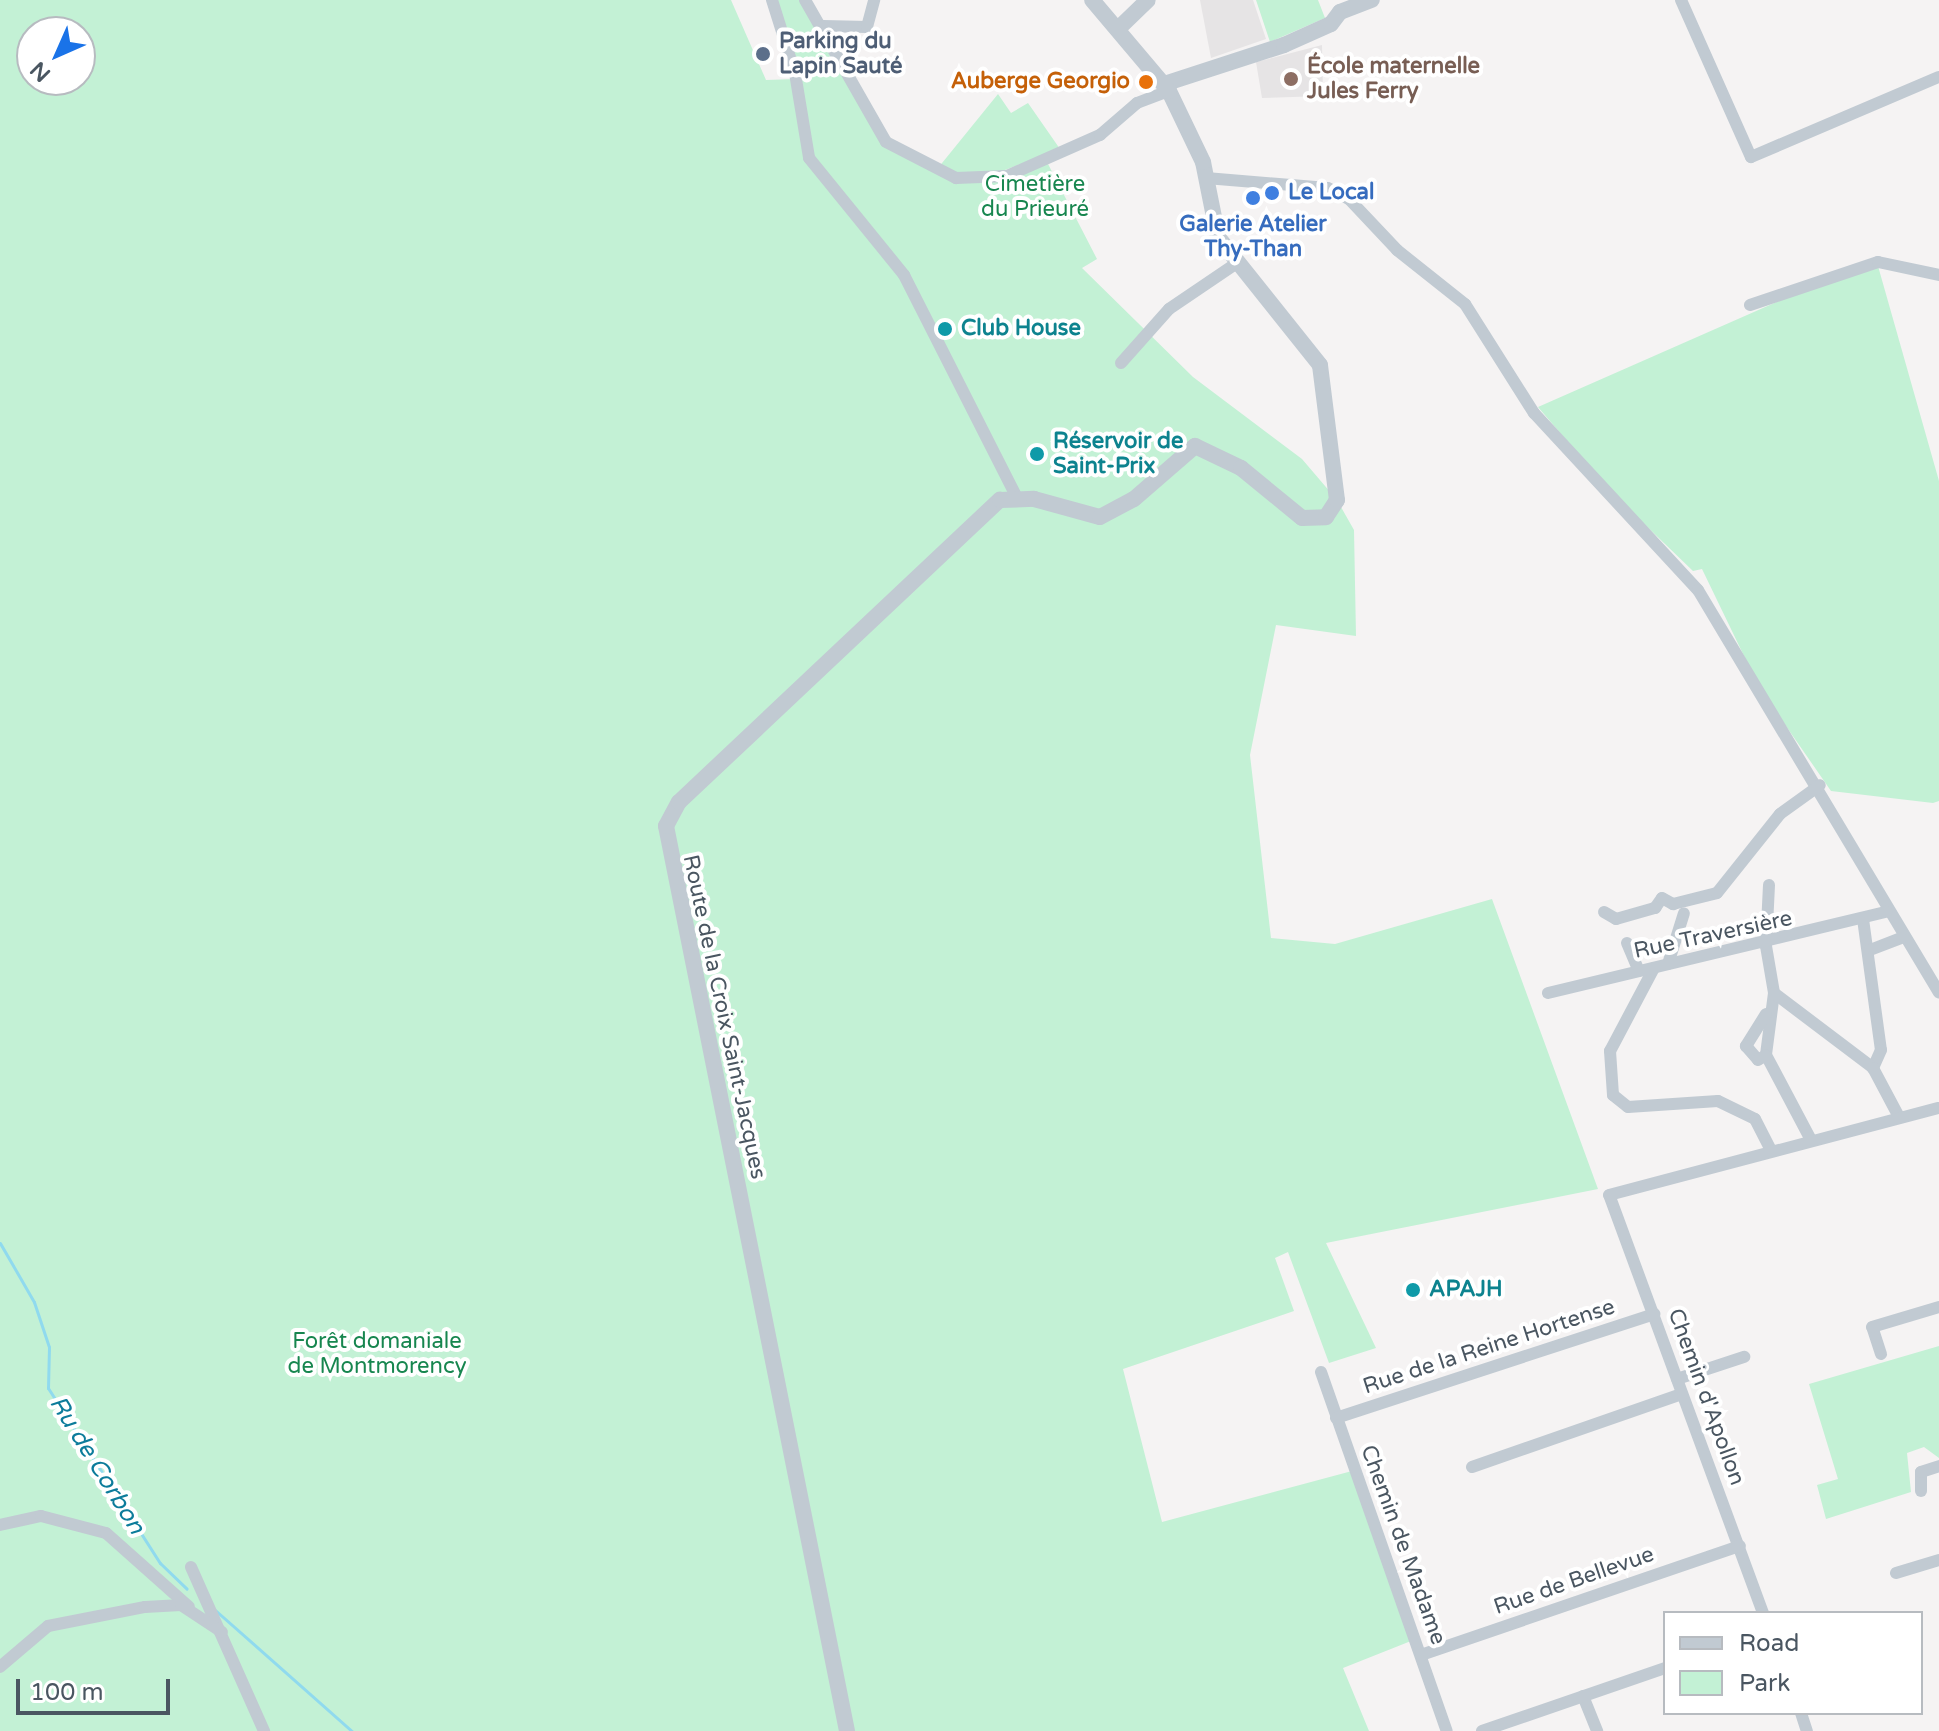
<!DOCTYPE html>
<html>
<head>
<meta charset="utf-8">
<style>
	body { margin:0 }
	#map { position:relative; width:1939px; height:1731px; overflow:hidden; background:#f5f3f3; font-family:"Varela Round",sans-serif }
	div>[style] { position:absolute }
	.education>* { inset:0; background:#e6e4e5 }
	.green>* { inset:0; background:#c3f1d5 }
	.stream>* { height:3px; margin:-1.5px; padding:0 1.5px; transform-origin:1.5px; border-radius:1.5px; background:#90daee }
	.minor>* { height:12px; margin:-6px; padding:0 6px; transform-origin:6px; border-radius:6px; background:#c1cad2 }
	.tertiary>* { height:16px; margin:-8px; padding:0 8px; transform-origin:8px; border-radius:8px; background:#c1cad2 }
	.dots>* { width:22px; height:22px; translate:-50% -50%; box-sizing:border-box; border:4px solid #fff; border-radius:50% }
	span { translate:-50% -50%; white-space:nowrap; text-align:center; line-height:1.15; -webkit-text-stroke:8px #fff; paint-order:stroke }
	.service-label { font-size:22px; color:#4e5e75; font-weight:700 }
	.left { translate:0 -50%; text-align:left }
	.education-label { font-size:22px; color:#785e54; font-weight:700 }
	.food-label { font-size:22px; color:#c56008; font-weight:700 }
	.right { translate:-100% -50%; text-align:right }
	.park-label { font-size:22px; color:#17864f }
	.shop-label { font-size:22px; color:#366cbe; font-weight:700 }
	.culture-label { font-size:22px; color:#0d838f; font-weight:700 }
	.street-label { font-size:22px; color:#4a5661 }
	.water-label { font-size:24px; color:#0c7c9b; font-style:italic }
	.legend { position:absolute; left:1663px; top:1611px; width:260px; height:104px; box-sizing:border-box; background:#fff; border:2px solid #b7bbc0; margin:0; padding:10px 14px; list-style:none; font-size:24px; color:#4a5661 }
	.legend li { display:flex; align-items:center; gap:16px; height:40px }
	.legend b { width:40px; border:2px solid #b7bbc0 }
	.north { position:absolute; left:16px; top:16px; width:80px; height:80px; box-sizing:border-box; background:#fff; border:2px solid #b7bbc0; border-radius:50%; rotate:225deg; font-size:22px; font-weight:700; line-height:32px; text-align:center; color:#4a5661 }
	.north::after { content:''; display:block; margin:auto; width:28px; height:36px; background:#1a73e8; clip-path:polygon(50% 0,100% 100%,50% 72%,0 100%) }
	.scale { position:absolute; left:16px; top:1679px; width:154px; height:36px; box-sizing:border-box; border:4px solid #4a5661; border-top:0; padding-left:10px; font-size:24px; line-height:28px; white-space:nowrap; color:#4a5661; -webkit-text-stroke:6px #fff; paint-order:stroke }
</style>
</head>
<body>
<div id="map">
	<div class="education">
		<i style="clip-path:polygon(1200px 0,1253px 0,1266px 39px,1211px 58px)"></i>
		<i style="clip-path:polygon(1322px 45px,1323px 96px,1262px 98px,1256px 62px)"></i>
	</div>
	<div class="green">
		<i style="clip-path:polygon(evenodd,0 0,731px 0,766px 80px,796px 79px,772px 0,805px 0,886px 142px,974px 183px,1047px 162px,1097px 259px,1082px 268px,1193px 377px,1302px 459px,1337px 500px,1354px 530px,1356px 636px,1276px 625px,1250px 755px,1271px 938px,1335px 944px,1492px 899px,1598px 1189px,1326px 1243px,1376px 1348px,1329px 1363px,1288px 1252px,1275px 1258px,1294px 1311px,1123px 1369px,1162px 1522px,1352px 1471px,1411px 1641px,1343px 1668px,1369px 1731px,0 1731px,0 0,32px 32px,80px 32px,80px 80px,32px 80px,32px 32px)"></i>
		<i style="clip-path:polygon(1256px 0,1318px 0,1325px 18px,1270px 42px)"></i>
		<i style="clip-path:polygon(998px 94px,1011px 113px,1028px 103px,1060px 149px,984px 178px,938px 168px)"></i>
		<i style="clip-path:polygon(1878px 266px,1939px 481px,1939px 801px,1933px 803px,1831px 791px,1759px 687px,1702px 569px,1693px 571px,1608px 489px,1538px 407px,1849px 270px)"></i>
		<i style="clip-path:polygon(1939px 1346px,1939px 1458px,1924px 1447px,1907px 1453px,1911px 1492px,1826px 1519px,1817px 1485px,1838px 1479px,1809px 1384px)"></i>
	</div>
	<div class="stream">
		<i style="left:0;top:1243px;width:68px;rotate:60deg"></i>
		<i style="left:34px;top:1302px;width:47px;rotate:71.6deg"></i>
		<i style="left:49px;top:1347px;width:41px;rotate:91.4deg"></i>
		<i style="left:48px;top:1388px;width:208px;rotate:57.4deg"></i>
		<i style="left:160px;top:1563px;width:37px;rotate:44deg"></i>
		<i style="left:215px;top:1610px;width:183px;rotate:41.5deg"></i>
	</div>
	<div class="minor">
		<i style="left:772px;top:0;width:77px;rotate:72.5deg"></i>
		<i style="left:795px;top:73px;width:86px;rotate:80.6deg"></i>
		<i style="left:809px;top:158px;width:151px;rotate:50.9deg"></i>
		<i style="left:904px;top:275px;width:248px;rotate:63.1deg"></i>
		<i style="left:805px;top:0;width:163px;rotate:60.3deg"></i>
		<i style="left:886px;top:142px;width:79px;rotate:27.2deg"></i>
		<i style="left:956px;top:178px;width:51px;rotate:-2.2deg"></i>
		<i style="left:1007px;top:176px;width:102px;rotate:-23.8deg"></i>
		<i style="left:1100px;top:135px;width:49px;rotate:-40.9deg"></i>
		<i style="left:1137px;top:103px;width:34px;rotate:-21deg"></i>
		<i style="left:1681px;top:0;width:172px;rotate:66deg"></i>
		<i style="left:1751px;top:157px;width:204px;rotate:-23.1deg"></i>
		<i style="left:823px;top:26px;width:44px;rotate:1.3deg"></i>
		<i style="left:867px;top:27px;width:28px;rotate:-75deg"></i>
		<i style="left:1206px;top:178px;width:122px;rotate:4.7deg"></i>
		<i style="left:1328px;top:188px;width:24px;rotate:28deg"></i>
		<i style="left:1349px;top:199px;width:70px;rotate:46.7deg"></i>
		<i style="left:1397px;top:250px;width:87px;rotate:38.5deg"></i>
		<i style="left:1465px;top:304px;width:129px;rotate:57.7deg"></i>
		<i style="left:1534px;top:413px;width:241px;rotate:47.2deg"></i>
		<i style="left:1698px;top:590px;width:469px;rotate:59.1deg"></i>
		<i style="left:1750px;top:305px;width:135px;rotate:-18.6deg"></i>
		<i style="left:1878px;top:262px;width:62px;rotate:12deg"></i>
		<i style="left:1121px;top:363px;width:72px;rotate:-48.4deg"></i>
		<i style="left:1169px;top:309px;width:82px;rotate:-34.1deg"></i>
		<i style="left:1769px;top:885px;width:61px;rotate:92.8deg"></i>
		<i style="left:1766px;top:946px;width:48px;rotate:80.3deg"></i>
		<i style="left:1774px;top:993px;width:63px;rotate:97.4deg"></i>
		<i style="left:1766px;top:1055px;width:96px;rotate:62.1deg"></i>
		<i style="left:1604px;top:912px;width:14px;rotate:30deg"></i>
		<i style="left:1616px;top:919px;width:41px;rotate:-15.8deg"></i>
		<i style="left:1655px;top:908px;width:12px;rotate:-55deg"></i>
		<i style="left:1662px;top:898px;width:13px;rotate:29deg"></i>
		<i style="left:1673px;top:904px;width:45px;rotate:-14deg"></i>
		<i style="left:1717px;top:893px;width:101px;rotate:-51.4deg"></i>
		<i style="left:1780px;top:814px;width:49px;rotate:-35.9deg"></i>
		<i style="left:1863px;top:919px;width:132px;rotate:82.2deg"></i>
		<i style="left:1881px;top:1050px;width:20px;rotate:114deg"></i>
		<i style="left:1627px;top:943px;width:30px;rotate:67deg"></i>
		<i style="left:1870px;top:950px;width:33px;rotate:-21deg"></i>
		<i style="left:1668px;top:964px;width:53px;rotate:-72.6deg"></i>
		<i style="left:1654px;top:968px;width:94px;rotate:117.9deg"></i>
		<i style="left:1610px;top:1051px;width:44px;rotate:86.1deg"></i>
		<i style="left:1613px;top:1095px;width:19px;rotate:39deg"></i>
		<i style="left:1628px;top:1107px;width:90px;rotate:-3.8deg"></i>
		<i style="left:1718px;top:1101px;width:41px;rotate:25.9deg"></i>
		<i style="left:1755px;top:1119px;width:36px;rotate:63deg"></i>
		<i style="left:1548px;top:993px;width:348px;rotate:-13.5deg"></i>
		<i style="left:1774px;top:993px;width:124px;rotate:37.1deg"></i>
		<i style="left:1873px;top:1068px;width:55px;rotate:62deg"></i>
		<i style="left:1766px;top:1014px;width:38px;rotate:122deg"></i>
		<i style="left:1746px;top:1046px;width:18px;rotate:49deg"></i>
		<i style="left:1758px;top:1060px;width:9px;rotate:-32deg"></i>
		<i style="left:1881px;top:1354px;width:28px;rotate:-108deg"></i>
		<i style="left:1872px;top:1327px;width:70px;rotate:-16.6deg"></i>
		<i style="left:1321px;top:1372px;width:380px;rotate:70.7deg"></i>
		<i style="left:1677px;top:1379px;width:71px;rotate:-18.2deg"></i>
		<i style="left:1336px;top:1418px;width:335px;rotate:-18.1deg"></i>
		<i style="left:1472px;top:1467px;width:222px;rotate:-19.2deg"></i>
		<i style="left:1921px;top:1491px;width:19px;rotate:-90deg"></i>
		<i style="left:1921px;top:1472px;width:19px;rotate:-18deg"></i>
		<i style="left:0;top:1525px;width:42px;rotate:-12.4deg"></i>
		<i style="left:41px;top:1516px;width:67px;rotate:14.7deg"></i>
		<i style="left:106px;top:1533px;width:111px;rotate:41.7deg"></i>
		<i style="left:191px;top:1567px;width:180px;rotate:66deg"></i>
		<i style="left:1896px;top:1573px;width:45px;rotate:-16.8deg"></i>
		<i style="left:1763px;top:1613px;width:445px;rotate:-110.2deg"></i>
		<i style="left:1609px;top:1195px;width:341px;rotate:-14.8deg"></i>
		<i style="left:1421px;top:1655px;width:337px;rotate:-18.9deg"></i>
		<i style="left:0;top:1667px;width:63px;rotate:-40.5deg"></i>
		<i style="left:48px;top:1626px;width:99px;rotate:-11.1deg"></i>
		<i style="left:145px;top:1607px;width:36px;rotate:-3deg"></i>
		<i style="left:181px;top:1605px;width:49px;rotate:33.4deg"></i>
		<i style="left:1583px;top:1696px;width:38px;rotate:68deg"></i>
		<i style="left:1801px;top:1713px;width:19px;rotate:72deg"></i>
		<i style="left:1482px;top:1731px;width:194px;rotate:-19deg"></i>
	</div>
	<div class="tertiary">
		<i style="left:1340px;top:12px;width:34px;rotate:-21deg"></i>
		<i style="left:1121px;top:26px;width:37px;rotate:-44deg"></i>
		<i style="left:1164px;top:84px;width:126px;rotate:-18deg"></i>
		<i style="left:1284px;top:45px;width:51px;rotate:-24.1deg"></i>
		<i style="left:1331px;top:24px;width:15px;rotate:-53deg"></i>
		<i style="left:847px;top:1731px;width:923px;rotate:-101.31deg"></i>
		<i style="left:666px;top:826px;width:27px;rotate:-62deg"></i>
		<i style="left:679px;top:802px;width:441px;rotate:-43.3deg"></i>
		<i style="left:1000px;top:500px;width:34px;rotate:-2deg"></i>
		<i style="left:1034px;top:499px;width:68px;rotate:15.3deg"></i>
		<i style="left:1100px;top:517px;width:38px;rotate:-28deg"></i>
		<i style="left:1134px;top:499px;width:81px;rotate:-41deg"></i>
		<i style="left:1195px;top:446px;width:51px;rotate:25.6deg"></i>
		<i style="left:1241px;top:468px;width:79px;rotate:39.3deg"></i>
		<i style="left:1302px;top:518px;width:24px;rotate:-2deg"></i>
		<i style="left:1326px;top:517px;width:20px;rotate:-57deg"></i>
		<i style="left:1337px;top:500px;width:136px;rotate:-97.2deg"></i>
		<i style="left:1320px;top:365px;width:164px;rotate:-128.6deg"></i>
		<i style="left:1218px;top:237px;width:76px;rotate:-101.3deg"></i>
		<i style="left:1203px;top:162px;width:79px;rotate:-115.6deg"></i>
		<i style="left:1169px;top:91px;width:119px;rotate:-130.2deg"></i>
	</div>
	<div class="dots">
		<i style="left:763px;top:54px;background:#5c6f8a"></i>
		<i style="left:1291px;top:79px;background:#8d6e63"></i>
		<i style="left:1146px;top:82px;background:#e8710a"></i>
		<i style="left:1272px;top:193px;background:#3f7fe0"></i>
		<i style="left:1253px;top:198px;background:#3f7fe0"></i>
		<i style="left:945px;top:329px;background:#0f9aa8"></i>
		<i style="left:1037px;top:454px;background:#0f9aa8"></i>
		<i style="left:1413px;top:1290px;background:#0f9aa8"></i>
	</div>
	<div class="service-label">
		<span class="left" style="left:779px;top:54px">Parking du<br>Lapin Sauté</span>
	</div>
	<div class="education-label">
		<span class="left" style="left:1307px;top:79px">École maternelle<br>Jules Ferry</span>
	</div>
	<div class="food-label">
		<span class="right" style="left:1130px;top:82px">Auberge Georgio</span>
	</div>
	<div class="park-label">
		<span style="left:1035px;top:197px">Cimetière<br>du Prieuré</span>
		<span style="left:377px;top:1354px">Forêt domaniale<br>de Montmorency</span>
	</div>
	<div class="shop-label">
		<span class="left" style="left:1288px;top:193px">Le Local</span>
		<span style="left:1253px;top:237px">Galerie Atelier<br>Thy-Than</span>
	</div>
	<div class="culture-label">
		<span class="left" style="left:961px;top:329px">Club House</span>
		<span class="left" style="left:1053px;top:454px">Réservoir de<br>Saint-Prix</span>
		<span class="left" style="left:1429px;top:1290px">APAJH</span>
	</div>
	<div class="street-label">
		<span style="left:1713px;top:935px;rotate:-12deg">Rue Traversière</span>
		<span style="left:724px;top:1017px;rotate:78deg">Route de la Croix Saint-Jacques</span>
		<span style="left:1489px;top:1347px;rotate:-18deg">Rue de la Reine Hortense</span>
		<span style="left:1706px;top:1397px;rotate:70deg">Chemin d'Apollon</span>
		<span style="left:1403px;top:1545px;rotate:70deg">Chemin de Madame</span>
		<span style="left:1574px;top:1581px;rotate:-19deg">Rue de Bellevue</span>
	</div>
	<div class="water-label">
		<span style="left:97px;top:1465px;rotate:58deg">Ru de Corbon</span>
	</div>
	<ul class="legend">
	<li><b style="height:10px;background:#c1cad2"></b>Road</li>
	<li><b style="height:22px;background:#c3f1d5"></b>Park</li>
	</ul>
	<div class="north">N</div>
	<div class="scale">100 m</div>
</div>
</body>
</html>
